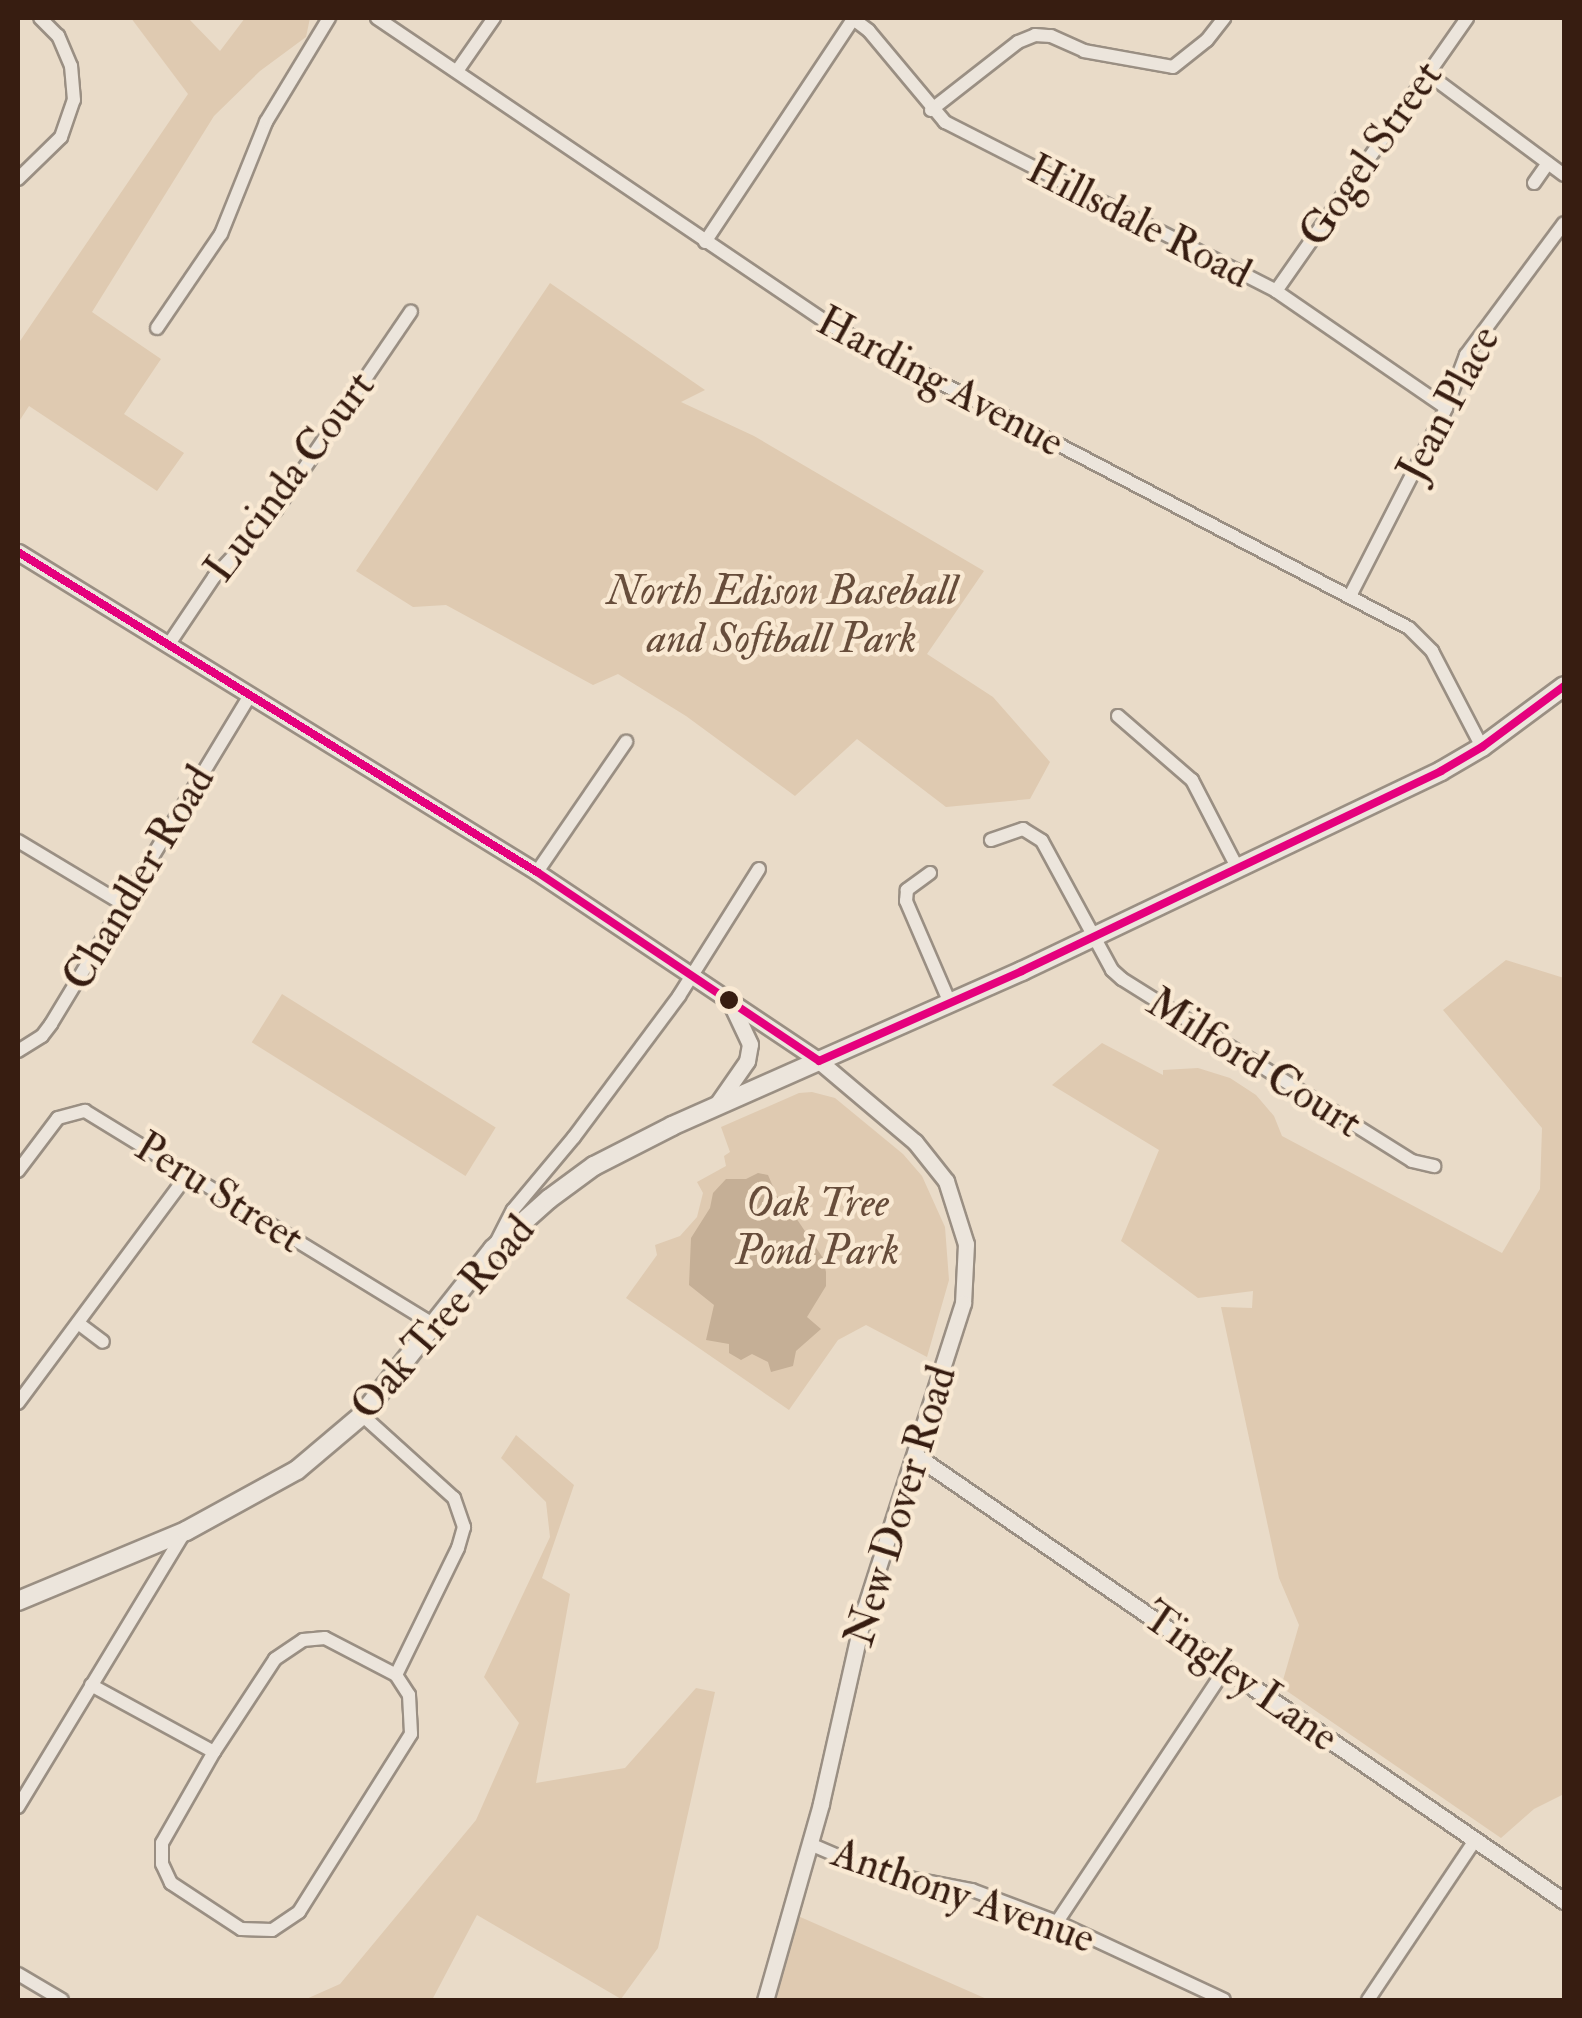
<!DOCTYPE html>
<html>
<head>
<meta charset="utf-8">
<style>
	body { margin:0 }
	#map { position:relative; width:1582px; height:2018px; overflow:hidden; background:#e9dbc8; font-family:"IM FELL Double Pica",serif }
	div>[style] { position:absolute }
	.green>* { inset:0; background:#dfcab1; transform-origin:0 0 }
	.water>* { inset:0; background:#c5af96 }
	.roads { filter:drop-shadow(2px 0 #9a8f83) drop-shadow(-2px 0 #9a8f83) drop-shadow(0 2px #9a8f83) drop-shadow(0 -2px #9a8f83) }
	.minor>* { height:12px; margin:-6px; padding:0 6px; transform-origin:6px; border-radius:6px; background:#ece5dc }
	.tertiary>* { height:15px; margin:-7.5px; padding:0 7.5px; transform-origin:7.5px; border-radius:7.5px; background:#ece5dc }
	.secondary>* { height:18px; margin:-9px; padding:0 9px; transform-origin:9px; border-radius:9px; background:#ece5dc }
	.bus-1>* { height:8px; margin:-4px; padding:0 4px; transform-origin:4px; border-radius:4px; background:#e5007d }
	.dots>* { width:28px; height:28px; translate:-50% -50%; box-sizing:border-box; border:5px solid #f9e9d3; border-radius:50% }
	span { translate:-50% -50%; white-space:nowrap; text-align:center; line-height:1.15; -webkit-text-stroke:9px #f9e9d3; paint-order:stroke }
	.street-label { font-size:42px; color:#371d11 }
	.park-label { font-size:42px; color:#674d3b; font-style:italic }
	.frame { position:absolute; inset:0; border:20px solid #371d11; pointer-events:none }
</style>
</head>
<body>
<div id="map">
	<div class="green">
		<i style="clip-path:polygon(131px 18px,188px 18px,220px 51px,245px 18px,310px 18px,306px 37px,260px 71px,214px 116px,92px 312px,161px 359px,124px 414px,184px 453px,157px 491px,29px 406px,18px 423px,18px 344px,188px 94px)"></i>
		<i style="clip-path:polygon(550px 283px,705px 390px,681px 402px,754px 436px,984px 571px,927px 654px,993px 697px,1050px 762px,1030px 799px,946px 807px,857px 739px,795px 796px,686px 716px,618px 674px,593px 685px,446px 605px,413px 607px,356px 571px)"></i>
		<i style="clip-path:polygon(1506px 960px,1564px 978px,1564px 1794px,1534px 1809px,1501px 1838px,1281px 1687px,1299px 1625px,1279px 1578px,1221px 1307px,1252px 1308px,1253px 1291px,1198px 1298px,1121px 1241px,1159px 1150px,1052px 1085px,1102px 1043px,1163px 1075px,1163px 1070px,1198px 1068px,1230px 1078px,1256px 1095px,1274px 1116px,1282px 1136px,1502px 1253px,1540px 1189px,1542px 1128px,1443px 1010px)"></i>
		<i style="left:282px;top:994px;width:252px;height:57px;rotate:32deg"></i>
		<i style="clip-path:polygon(812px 1092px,835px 1098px,903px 1154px,922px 1176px,945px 1227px,949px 1280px,927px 1357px,866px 1325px,838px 1340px,789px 1410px,626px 1298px,657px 1255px,655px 1245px,680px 1236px,697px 1217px,703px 1193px,697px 1182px,726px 1166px,724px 1156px,730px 1152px,721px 1127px,799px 1093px)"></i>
		<i style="clip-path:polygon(516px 1435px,574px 1485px,542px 1578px,570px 1594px,536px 1783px,625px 1768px,696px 1688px,715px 1692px,658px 1948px,621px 1999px,477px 1915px,432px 2000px,304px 2000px,340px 1984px,476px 1820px,519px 1723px,484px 1677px,550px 1537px,546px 1502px,501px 1458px)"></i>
		<i style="clip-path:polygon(798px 1916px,989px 2000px,775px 2000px)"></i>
	</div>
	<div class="water">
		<i style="clip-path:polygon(758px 1173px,768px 1175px,778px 1198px,786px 1203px,823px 1258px,826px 1272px,826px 1286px,807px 1317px,821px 1329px,796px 1351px,793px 1366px,771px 1372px,768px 1362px,752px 1354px,741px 1360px,729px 1353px,729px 1344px,706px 1340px,714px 1305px,689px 1285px,691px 1238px,710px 1208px,713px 1193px,726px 1179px,746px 1179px)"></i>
	</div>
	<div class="roads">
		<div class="minor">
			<i style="left:377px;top:18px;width:549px;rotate:34.09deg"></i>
			<i style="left:832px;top:326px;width:651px;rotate:27.63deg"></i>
			<i style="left:1409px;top:628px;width:33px;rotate:45deg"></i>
			<i style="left:1432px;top:651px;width:108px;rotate:62.5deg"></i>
			<i style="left:852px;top:18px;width:21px;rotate:37deg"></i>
			<i style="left:869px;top:31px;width:119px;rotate:50.1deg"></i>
			<i style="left:945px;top:122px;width:372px;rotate:27deg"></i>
			<i style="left:1276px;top:291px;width:206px;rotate:34.5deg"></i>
			<i style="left:457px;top:71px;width:65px;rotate:-55.1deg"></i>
			<i style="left:1428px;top:74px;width:169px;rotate:36.6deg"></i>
			<i style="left:931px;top:110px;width:110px;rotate:-38deg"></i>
			<i style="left:1018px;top:42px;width:18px;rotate:-22deg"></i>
			<i style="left:1035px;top:35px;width:16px;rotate:4deg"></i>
			<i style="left:1051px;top:36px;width:36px;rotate:24deg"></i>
			<i style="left:1084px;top:51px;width:90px;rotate:10.2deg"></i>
			<i style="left:1173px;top:67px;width:43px;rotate:-38.5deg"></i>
			<i style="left:1207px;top:40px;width:28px;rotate:-52deg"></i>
			<i style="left:18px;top:179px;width:60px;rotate:-44.3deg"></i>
			<i style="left:61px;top:137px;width:39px;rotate:-71deg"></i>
			<i style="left:74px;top:100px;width:34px;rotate:-95deg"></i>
			<i style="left:71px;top:66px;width:33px;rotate:-113deg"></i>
			<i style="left:58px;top:36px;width:25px;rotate:-135deg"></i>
			<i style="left:1534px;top:183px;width:24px;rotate:-55deg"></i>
			<i style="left:705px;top:242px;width:268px;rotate:-56.4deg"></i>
			<i style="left:1276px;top:291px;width:333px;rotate:-55deg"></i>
			<i style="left:157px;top:328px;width:114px;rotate:-55.8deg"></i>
			<i style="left:221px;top:234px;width:121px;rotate:-68.1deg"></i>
			<i style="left:266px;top:122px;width:122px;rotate:-58.8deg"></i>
			<i style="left:1350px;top:596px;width:211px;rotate:-62.9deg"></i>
			<i style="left:1446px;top:408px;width:57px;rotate:-69.3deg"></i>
			<i style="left:1466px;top:355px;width:164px;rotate:-53.4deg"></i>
			<i style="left:169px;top:644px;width:81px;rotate:-56.1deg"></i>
			<i style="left:214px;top:577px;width:91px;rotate:-47.2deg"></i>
			<i style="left:276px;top:510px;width:240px;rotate:-55.8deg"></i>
			<i style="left:1118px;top:716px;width:98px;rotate:40.9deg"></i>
			<i style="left:1192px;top:780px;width:100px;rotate:62.7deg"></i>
			<i style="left:991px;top:840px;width:34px;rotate:-19deg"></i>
			<i style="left:1023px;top:829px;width:22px;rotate:32deg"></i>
			<i style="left:1042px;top:841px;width:147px;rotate:61.5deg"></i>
			<i style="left:1112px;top:970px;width:13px;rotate:42deg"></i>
			<i style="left:1122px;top:979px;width:342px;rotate:32.1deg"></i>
			<i style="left:1412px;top:1161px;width:23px;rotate:13deg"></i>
			<i style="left:18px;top:841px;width:122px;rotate:31deg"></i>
			<i style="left:537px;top:872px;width:158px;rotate:-55.6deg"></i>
			<i style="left:930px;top:873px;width:29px;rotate:144deg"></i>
			<i style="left:907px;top:890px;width:11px;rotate:95deg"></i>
			<i style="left:906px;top:901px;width:111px;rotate:66.7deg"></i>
			<i style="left:18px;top:1051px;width:28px;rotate:-32deg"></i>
			<i style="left:42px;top:1036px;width:15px;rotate:-53deg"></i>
			<i style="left:51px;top:1024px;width:385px;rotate:-58.8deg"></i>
			<i style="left:18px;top:1171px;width:66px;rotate:-53deg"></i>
			<i style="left:58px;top:1118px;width:28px;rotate:-15deg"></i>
			<i style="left:85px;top:1111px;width:409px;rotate:31.5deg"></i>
			<i style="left:496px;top:1243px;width:37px;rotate:-63deg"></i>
			<i style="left:513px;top:1210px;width:95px;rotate:-50.1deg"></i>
			<i style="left:574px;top:1137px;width:176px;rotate:-53.3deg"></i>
			<i style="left:679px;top:996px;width:150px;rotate:-57.8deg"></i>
			<i style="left:78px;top:1323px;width:31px;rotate:37deg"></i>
			<i style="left:18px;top:1403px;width:285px;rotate:-53.4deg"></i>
			<i style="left:362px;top:1415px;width:124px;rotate:42.1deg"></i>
			<i style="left:454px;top:1498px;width:31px;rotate:71deg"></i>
			<i style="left:464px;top:1527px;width:22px;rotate:106deg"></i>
			<i style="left:458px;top:1548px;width:141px;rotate:116deg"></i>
			<i style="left:325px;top:1638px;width:80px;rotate:27.5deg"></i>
			<i style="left:396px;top:1675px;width:24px;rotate:57deg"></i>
			<i style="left:409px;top:1695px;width:39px;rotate:87deg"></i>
			<i style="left:411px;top:1734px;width:210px;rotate:122.2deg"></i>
			<i style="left:299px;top:1912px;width:32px;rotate:146deg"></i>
			<i style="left:272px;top:1930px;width:31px;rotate:-178deg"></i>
			<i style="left:241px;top:1929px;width:84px;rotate:-146.7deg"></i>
			<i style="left:171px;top:1883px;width:21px;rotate:-115deg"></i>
			<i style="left:162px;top:1864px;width:21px;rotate:-90deg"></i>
			<i style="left:162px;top:1843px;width:105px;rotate:-60.3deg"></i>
			<i style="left:214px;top:1752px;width:111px;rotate:-56.7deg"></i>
			<i style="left:275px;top:1659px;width:34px;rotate:-34deg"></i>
			<i style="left:303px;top:1640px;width:22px;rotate:-5deg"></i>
			<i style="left:91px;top:1685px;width:140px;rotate:28.6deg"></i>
			<i style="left:18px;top:1807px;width:320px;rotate:-58.8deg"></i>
			<i style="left:810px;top:1844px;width:69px;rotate:23.2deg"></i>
			<i style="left:873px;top:1871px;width:101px;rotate:10.9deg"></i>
			<i style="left:972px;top:1890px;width:91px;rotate:20.6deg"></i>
			<i style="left:1057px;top:1922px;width:184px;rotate:25deg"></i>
			<i style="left:1057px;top:1922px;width:304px;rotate:-56.4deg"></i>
			<i style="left:18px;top:1974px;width:51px;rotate:30.6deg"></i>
			<i style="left:1368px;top:2000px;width:192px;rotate:-56.2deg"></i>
		</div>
		<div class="tertiary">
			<i style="left:18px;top:552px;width:610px;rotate:31.66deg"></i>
			<i style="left:537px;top:872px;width:339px;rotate:33.8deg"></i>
			<i style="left:819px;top:1061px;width:126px;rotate:40.2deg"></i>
			<i style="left:915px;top:1142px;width:50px;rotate:51.5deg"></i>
			<i style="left:946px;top:1181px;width:66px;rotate:72.4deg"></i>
			<i style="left:966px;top:1244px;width:59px;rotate:92.9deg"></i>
			<i style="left:963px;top:1303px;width:320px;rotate:107.8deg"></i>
			<i style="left:865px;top:1608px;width:201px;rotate:102.7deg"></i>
			<i style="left:821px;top:1804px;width:204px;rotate:105.9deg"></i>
			<i style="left:715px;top:1107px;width:56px;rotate:-55.2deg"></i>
			<i style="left:747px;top:1061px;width:17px;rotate:-80deg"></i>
			<i style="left:750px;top:1044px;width:42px;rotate:-115.3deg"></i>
			<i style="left:915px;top:1455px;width:787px;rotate:34.5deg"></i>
		</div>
		<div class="secondary">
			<i style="left:18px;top:1601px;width:182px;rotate:-22.6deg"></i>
			<i style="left:186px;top:1531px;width:127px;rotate:-28.8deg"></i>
			<i style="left:297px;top:1470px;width:85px;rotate:-40.2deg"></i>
			<i style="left:362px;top:1415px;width:211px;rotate:-51.7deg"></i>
			<i style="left:493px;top:1249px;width:75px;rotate:-41.8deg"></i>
			<i style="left:549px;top:1199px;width:56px;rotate:-36.3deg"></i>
			<i style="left:594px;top:1166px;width:88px;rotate:-27.1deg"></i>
			<i style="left:672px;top:1126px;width:383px;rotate:-23.9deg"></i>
			<i style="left:1022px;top:971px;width:464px;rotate:-25.5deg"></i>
			<i style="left:1441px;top:771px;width:48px;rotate:-30.3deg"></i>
			<i style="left:1482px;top:747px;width:102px;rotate:-36.6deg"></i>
		</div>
	</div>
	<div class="bus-1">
		<i style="left:18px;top:552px;width:610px;rotate:31.66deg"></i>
		<i style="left:537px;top:872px;width:339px;rotate:33.8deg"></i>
		<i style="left:819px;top:1061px;width:222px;rotate:-23.9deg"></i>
		<i style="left:1022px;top:971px;width:464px;rotate:-25.5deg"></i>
		<i style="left:1441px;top:771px;width:48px;rotate:-30.3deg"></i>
		<i style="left:1482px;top:747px;width:102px;rotate:-36.6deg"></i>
	</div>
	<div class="dots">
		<i style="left:729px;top:1000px;background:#371d11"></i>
	</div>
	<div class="street-label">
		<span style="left:1371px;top:154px;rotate:-55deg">Gogel Street</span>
		<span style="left:1139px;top:222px;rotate:27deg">Hillsdale Road</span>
		<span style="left:940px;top:382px;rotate:28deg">Harding Avenue</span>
		<span style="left:1449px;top:404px;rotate:-62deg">Jean Place</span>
		<span style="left:290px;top:477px;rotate:-53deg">Lucinda Court</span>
		<span style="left:139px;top:878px;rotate:-59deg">Chandler Road</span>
		<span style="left:1254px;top:1063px;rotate:32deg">Milford Court</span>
		<span style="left:219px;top:1193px;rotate:32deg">Peru Street</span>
		<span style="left:443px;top:1318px;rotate:-49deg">Oak Tree Road</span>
		<span style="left:901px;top:1506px;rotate:-73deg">New Dover Road</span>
		<span style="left:1240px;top:1677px;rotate:35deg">Tingley Lane</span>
		<span style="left:963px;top:1896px;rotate:19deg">Anthony Avenue</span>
	</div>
	<div class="park-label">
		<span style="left:782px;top:615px">North Edison Baseball<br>and Softball Park</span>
		<span style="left:817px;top:1227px">Oak Tree<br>Pond Park</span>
	</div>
	<div class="frame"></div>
</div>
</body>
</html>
